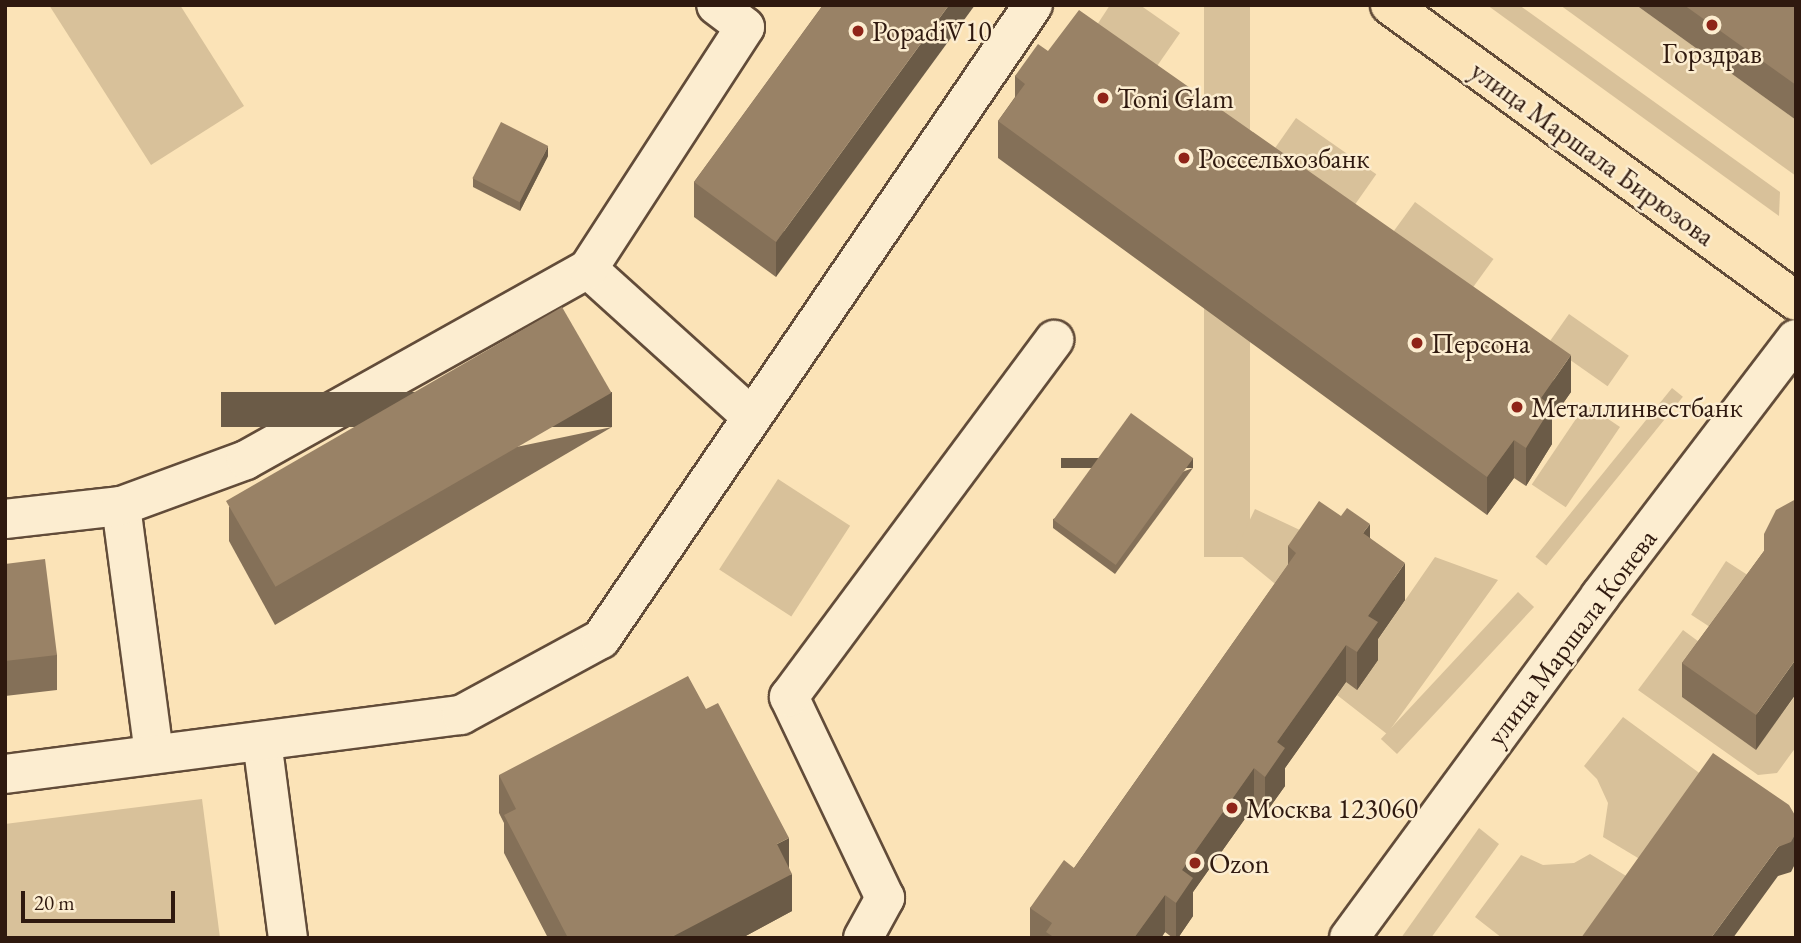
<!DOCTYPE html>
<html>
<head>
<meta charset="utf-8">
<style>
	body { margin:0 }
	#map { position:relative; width:1801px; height:943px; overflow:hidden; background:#fbe3b7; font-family:"EB Garamond",serif }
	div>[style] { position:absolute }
	.green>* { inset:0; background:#d8c19a; transform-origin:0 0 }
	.roads { filter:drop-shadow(2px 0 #624c39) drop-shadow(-2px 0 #624c39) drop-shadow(0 2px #624c39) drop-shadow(0 -2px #624c39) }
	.minor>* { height:38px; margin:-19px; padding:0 19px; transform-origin:19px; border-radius:19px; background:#fcedd0 }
	.major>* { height:38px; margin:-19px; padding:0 19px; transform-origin:19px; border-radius:19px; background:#fbe3b7 }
	.wall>* { inset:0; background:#847058 }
	.shaded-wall>* { inset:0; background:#6b5b47; transform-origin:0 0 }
	.building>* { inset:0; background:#998266; transform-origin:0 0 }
	.dots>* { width:19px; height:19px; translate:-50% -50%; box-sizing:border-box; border:4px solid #fcedd0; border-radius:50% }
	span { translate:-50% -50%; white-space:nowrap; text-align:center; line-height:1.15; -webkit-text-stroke:5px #fcedd0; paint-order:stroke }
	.poi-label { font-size:28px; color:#2f190f }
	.left { translate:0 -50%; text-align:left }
	.street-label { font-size:28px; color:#2f190f }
	.frame { position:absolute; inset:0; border:7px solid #2f190f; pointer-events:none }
	.scale { position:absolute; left:21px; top:891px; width:154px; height:32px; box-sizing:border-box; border:4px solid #2f190f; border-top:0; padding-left:9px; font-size:21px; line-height:24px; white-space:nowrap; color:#2f190f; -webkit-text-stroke:5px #fcedd0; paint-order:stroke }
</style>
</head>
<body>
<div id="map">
	<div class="green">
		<i style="clip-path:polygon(49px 5px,180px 5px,244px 106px,151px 165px)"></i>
		<i style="clip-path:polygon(1110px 5px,1140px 5px,1180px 33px,1155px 69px,1095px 28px)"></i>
		<i style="left:1204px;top:5px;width:46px;height:552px"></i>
		<i style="clip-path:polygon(1487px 5px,1519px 5px,1780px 192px,1779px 216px)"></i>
		<i style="clip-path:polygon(1560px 5px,1636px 5px,1796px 120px,1796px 176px)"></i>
		<i style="left:1296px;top:118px;width:98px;height:42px;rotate:35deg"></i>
		<i style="left:1415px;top:202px;width:97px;height:40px;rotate:36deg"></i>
		<i style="left:1569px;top:314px;width:73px;height:37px;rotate:35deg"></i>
		<i style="left:1672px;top:388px;width:14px;height:217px;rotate:39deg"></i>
		<i style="left:1586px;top:404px;width:41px;height:97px;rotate:34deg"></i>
		<i style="left:778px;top:479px;width:86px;height:108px;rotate:33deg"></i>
		<i style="clip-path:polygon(1255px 509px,1319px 539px,1279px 587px,1235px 551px)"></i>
		<i style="clip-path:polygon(1435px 557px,1498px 580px,1387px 734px,1337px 695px,1346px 682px,1357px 689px,1377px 660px,1368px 654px)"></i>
		<i style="left:1726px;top:561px;width:45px;height:64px;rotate:33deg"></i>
		<i style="left:1518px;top:592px;width:22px;height:201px;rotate:43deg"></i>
		<i style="clip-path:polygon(1683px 630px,1714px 653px,1756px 749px,1796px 695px,1796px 747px,1777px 773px,1758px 775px,1638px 690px)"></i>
		<i style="clip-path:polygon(1623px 717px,1713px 783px,1653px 867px,1603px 837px,1608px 803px,1597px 779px,1584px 766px)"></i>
		<i style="clip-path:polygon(202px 799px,220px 938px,5px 938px,5px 824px)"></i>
		<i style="clip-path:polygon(1479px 828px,1499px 844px,1431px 938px,1401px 938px)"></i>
		<i style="clip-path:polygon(1590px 854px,1641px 885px,1603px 938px,1502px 938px,1475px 917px,1521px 855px,1543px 865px,1574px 863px)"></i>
	</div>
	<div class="roads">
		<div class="minor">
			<i style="left:588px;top:269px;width:221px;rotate:42.1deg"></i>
			<i style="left:121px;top:506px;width:249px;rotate:82.4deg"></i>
			<i style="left:5px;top:519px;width:117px;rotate:-6.4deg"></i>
			<i style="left:121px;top:506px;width:133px;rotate:-20.2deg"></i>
			<i style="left:246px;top:460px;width:392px;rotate:-29.2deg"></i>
			<i style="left:588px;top:269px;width:288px;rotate:-57deg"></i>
			<i style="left:745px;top:27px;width:36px;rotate:-143deg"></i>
			<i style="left:262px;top:741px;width:199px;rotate:82.5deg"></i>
			<i style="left:5px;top:774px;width:460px;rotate:-7.4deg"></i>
			<i style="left:461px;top:715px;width:159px;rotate:-28.5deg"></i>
			<i style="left:601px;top:639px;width:767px;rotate:-55.73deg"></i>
			<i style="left:863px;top:938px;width:46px;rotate:-61.2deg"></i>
			<i style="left:885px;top:898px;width:223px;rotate:-115.5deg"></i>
			<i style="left:789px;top:697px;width:445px;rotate:-53.4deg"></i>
			<i style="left:1349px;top:938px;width:424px;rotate:-53.7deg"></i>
			<i style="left:1600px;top:596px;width:323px;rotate:-52.7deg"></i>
		</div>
		<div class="major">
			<i style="left:1390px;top:5px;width:502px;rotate:36.09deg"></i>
		</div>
	</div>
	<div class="wall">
		<i style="clip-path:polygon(823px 5px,776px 277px,694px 217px,694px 182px)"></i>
		<i style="clip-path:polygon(1636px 5px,1796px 5px,1796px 120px)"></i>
		<i style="clip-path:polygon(1048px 51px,1571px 392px,1552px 419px,1552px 444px,1526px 486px,1514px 478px,1487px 515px,998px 158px,998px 121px,1015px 97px,1015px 76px)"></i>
		<i style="clip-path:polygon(548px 156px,520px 211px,473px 187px,473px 178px)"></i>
		<i style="clip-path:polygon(612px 427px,275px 625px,229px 541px,229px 507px)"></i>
		<i style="clip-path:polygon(1193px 468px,1115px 574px,1053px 528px,1053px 519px)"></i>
		<i style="clip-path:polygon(1341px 516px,1370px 538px,1405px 600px,1378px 639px,1378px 660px,1357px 690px,1346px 682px,1285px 768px,1285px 786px,1265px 814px,1254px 806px,1193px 892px,1193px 916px,1178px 938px,1173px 938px,1165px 932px,1161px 938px,1030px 938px,1030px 908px,1074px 868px,1288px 565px,1288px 546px)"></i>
		<i style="clip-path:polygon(1764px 551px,1756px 750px,1682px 697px,1682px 663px)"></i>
		<i style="clip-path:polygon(5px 564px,57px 655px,57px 690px,5px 696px)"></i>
		<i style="clip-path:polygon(499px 775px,789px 867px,792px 911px,742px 938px,548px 938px,504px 853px,504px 823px,499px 813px)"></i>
	</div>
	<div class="shaded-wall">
		<i style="clip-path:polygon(949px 5px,975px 5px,776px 277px,776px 242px)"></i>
		<i style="clip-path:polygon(548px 146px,548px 156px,520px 211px,520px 201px)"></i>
		<i style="clip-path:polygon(1571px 355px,1571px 392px,1552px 419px,1552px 444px,1526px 486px,1526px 448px,1541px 398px)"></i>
		<i style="left:612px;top:392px;width:35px;height:391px;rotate:90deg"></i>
		<i style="clip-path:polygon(1514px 440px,1514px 478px,1487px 515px,1487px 477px)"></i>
		<i style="left:1193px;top:458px;width:10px;height:132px;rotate:90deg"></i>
		<i style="clip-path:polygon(1370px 524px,1370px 562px,1363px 533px)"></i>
		<i style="clip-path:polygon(1405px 563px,1405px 600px,1378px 639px,1378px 660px,1357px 690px,1357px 652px,1368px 616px)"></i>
		<i style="clip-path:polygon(1346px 645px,1346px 682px,1285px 768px,1285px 786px,1265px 814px,1265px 777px,1277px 742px)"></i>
		<i style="clip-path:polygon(1796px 659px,1796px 694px,1756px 750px,1756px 715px)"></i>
		<i style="clip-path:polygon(1254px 768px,1254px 806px,1193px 892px,1193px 916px,1178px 938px,1176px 938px,1176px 903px,1182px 870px)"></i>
		<i style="clip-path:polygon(1796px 833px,1796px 862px,1791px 872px,1778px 876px,1733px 938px,1711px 938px,1778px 847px)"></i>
		<i style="clip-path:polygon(789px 838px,789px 875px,792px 874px,792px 911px,742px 938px,670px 938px,777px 844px)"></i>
		<i style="clip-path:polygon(1165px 895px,1165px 932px,1161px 938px,1134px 938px)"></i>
	</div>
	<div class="building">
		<i style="clip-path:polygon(823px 5px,949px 5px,776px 242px,694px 182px)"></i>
		<i style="clip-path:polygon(1684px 5px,1796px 5px,1796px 85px)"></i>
		<i style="clip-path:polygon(1079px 10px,1571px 355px,1541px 398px,1552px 406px,1526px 448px,1514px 440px,1487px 477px,998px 121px,1025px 84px,1015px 76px,1038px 44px,1048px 51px)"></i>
		<i style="left:501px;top:122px;width:53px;height:63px;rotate:27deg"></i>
		<i style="left:562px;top:307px;width:99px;height:388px;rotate:60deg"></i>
		<i style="left:1131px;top:413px;width:77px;height:132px;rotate:36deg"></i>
		<i style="clip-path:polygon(1796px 499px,1796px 659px,1756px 715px,1682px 663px,1764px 551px,1764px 534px,1776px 510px)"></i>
		<i style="clip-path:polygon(1319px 501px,1341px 516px,1347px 508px,1370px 524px,1363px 533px,1405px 563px,1368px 616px,1378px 622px,1357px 652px,1346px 645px,1277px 742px,1285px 748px,1265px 777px,1254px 768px,1182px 870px,1193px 878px,1176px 903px,1165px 895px,1134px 938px,1055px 938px,1046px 932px,1052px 923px,1030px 908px,1064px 860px,1074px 868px,1092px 843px,1296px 553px,1288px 546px)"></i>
		<i style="clip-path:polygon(45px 559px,57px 655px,5px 661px,5px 564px)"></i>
		<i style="clip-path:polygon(688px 676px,706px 709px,718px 703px,789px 838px,777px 844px,792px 874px,670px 938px,568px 938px,504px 815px,516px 809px,499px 775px)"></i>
		<i style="clip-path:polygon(1713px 753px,1789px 805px,1796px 817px,1796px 833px,1791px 842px,1778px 847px,1711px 938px,1581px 938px)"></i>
	</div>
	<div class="dots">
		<i style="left:1712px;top:25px;background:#8f2418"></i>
		<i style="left:858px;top:31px;background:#8f2418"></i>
		<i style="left:1103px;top:98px;background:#8f2418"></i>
		<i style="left:1184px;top:158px;background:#8f2418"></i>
		<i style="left:1417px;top:343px;background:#8f2418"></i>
		<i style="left:1517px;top:407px;background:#8f2418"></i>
		<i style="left:1232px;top:808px;background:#8f2418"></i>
		<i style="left:1195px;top:863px;background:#8f2418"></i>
	</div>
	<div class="poi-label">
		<span class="left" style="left:872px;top:31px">PopadiV10</span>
		<span style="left:1712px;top:53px">Горздрав</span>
		<span class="left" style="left:1117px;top:98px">Toni Glam</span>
		<span class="left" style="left:1198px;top:158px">Россельхозбанк</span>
		<span class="left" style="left:1431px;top:343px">Персона</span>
		<span class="left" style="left:1531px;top:407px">Металлинвестбанк</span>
		<span class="left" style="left:1246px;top:808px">Москва 123060</span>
		<span class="left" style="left:1209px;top:863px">Ozon</span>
	</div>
	<div class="street-label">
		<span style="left:1593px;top:153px;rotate:36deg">улица Маршала Бирюзова</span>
		<span style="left:1571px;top:637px;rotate:-53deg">улица Маршала Конева</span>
	</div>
	<div class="frame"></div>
	<div class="scale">20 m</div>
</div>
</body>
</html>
